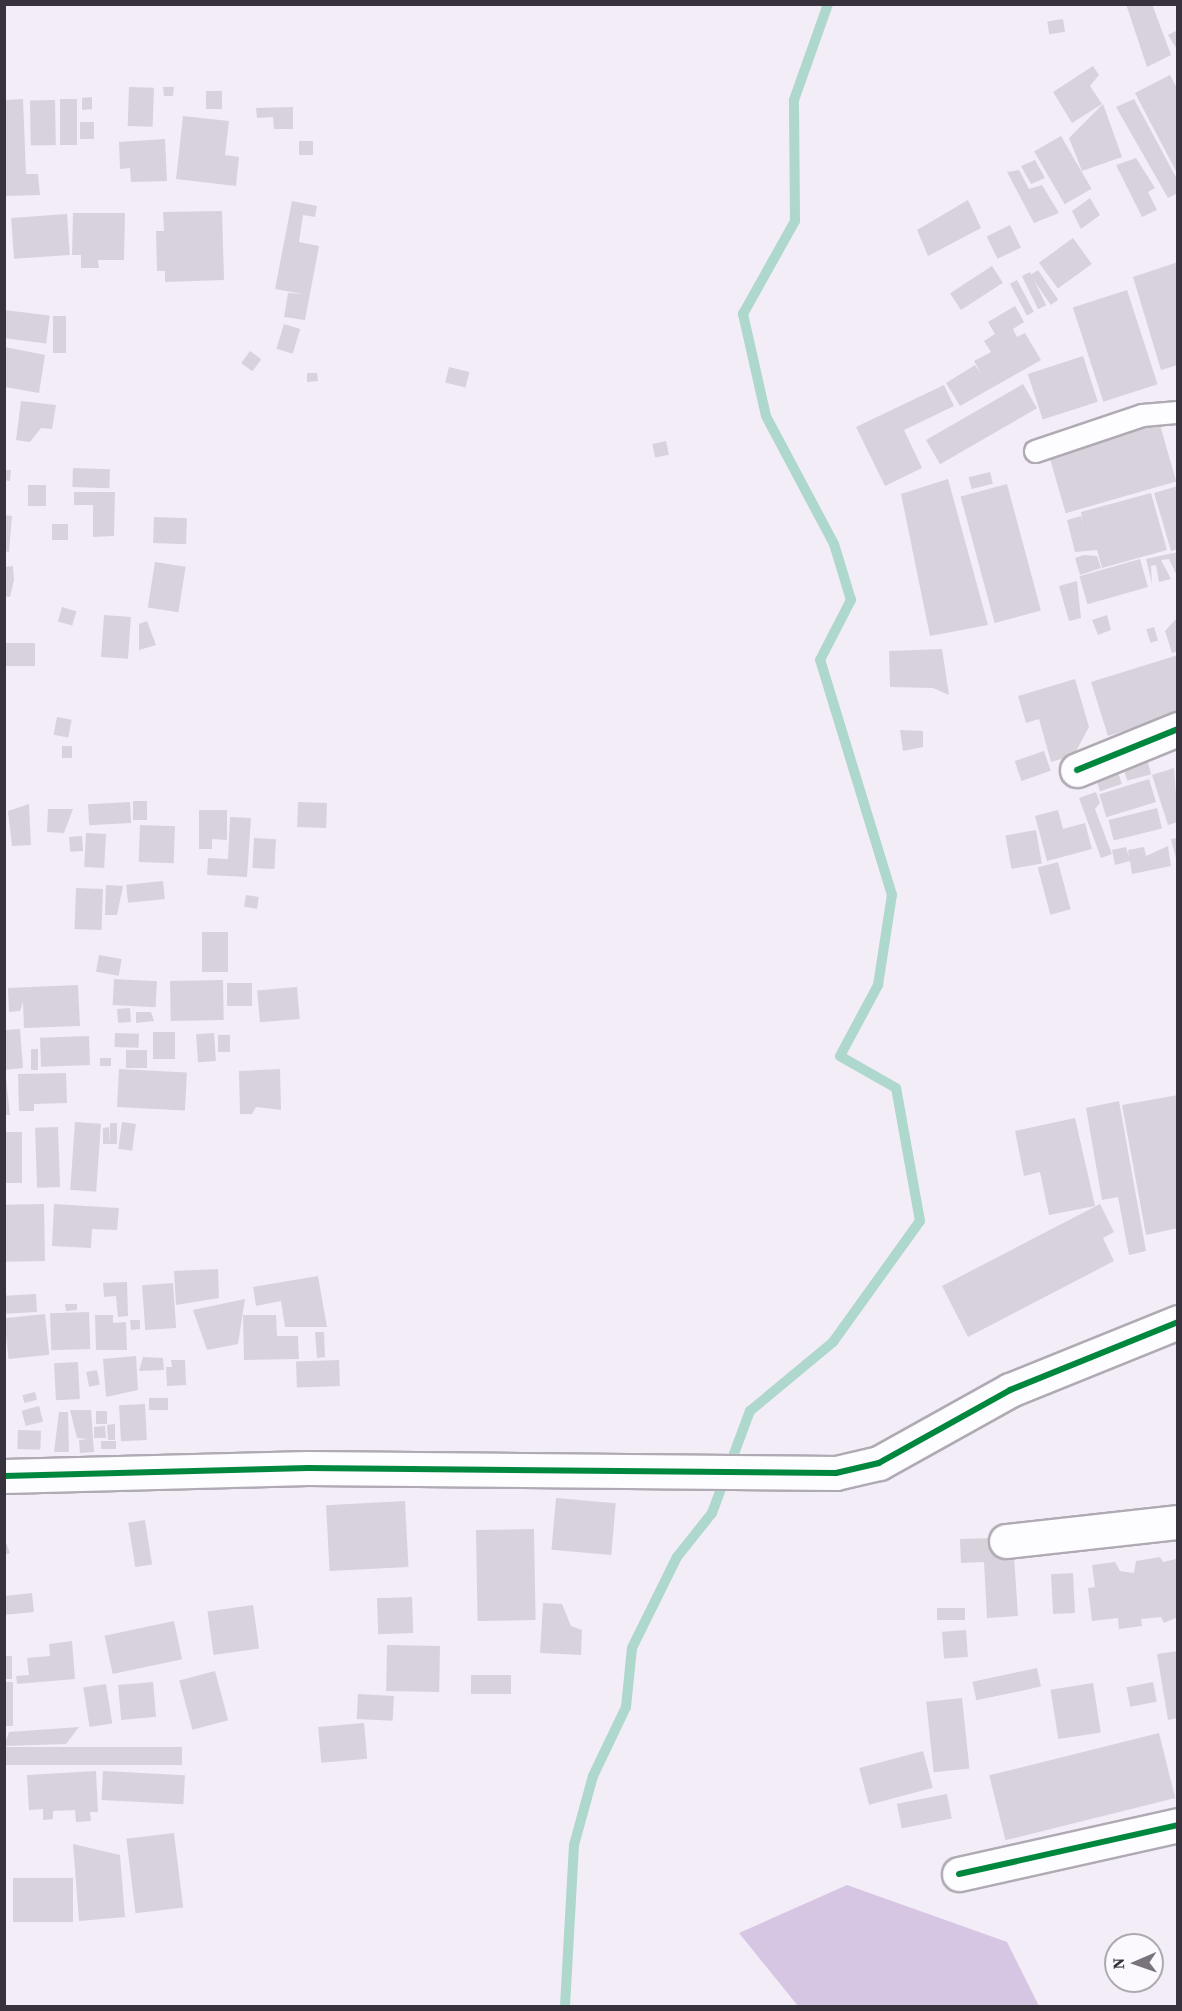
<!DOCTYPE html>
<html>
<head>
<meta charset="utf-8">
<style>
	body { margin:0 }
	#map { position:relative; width:1182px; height:2011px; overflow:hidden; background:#f3edf8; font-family:"Source Serif 4",serif }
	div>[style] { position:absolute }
	.forest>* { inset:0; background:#d6c6e3 }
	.stream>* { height:10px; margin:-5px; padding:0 5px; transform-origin:5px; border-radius:5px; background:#aed7cd }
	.building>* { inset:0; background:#d8d2dc; transform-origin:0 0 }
	.roads { filter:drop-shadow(2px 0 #b0aab4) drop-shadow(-2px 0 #b0aab4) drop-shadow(0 2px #b0aab4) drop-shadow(0 -2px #b0aab4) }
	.lane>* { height:21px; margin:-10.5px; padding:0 10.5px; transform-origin:10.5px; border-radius:10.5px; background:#fdfcfe }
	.street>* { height:33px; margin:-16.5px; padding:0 16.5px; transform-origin:16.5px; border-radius:16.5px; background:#fdfcfe }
	.cycleway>* { height:6px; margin:-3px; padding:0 3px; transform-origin:3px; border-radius:3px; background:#00873e }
	span { translate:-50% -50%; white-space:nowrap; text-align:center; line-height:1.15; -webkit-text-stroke:6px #fcf9fe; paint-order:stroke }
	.frame { position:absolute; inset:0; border:6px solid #38323c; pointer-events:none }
	.north { position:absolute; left:1104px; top:1933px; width:60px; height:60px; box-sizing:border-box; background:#fcf9fe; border:2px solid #aea9b0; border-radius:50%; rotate:268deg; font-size:16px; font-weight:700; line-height:24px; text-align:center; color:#38323c }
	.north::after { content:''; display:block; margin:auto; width:21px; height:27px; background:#79737e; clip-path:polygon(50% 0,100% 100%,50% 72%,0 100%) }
</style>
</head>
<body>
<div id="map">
	<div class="forest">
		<i style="clip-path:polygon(847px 1885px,1007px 1942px,1039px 2006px,798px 2006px,739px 1933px)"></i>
	</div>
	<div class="stream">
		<i style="left:565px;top:2006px;width:161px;rotate:-86.8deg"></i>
		<i style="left:574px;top:1845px;width:72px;rotate:-74.6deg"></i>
		<i style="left:593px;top:1776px;width:76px;rotate:-64.4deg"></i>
		<i style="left:626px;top:1707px;width:59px;rotate:-84.2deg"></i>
		<i style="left:632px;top:1648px;width:102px;rotate:-63.7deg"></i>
		<i style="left:677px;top:1557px;width:56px;rotate:-51.5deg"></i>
		<i style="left:712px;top:1513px;width:109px;rotate:-69.6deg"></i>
		<i style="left:750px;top:1411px;width:108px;rotate:-39.7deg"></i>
		<i style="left:833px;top:1342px;width:149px;rotate:-54.3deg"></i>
		<i style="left:920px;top:1221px;width:135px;rotate:-100.2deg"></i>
		<i style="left:896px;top:1088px;width:64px;rotate:-150.3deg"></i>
		<i style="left:840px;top:1056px;width:81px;rotate:-61.8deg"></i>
		<i style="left:878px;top:985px;width:91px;rotate:-81.2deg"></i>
		<i style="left:892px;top:895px;width:246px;rotate:-107deg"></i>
		<i style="left:820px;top:660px;width:68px;rotate:-62.7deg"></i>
		<i style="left:851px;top:600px;width:59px;rotate:-106.9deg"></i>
		<i style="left:834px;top:544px;width:145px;rotate:-118deg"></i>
		<i style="left:766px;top:416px;width:105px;rotate:-102.7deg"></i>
		<i style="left:743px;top:314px;width:107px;rotate:-60.8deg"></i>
		<i style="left:795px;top:221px;width:121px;rotate:-90.5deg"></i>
		<i style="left:794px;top:100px;width:102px;rotate:-70.5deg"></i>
	</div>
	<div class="building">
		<i style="clip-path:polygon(1126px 4px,1152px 4px,1171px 55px,1147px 67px)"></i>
		<i style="left:1063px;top:19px;width:13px;height:16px;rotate:81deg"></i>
		<i style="clip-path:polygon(1178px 30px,1178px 51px,1168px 35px)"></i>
		<i style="clip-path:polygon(1093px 66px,1099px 75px,1090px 86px,1102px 104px,1072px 123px,1053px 92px)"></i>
		<i style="clip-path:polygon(1170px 75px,1178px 90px,1178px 175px,1135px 93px)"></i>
		<i style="left:129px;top:87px;width:25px;height:39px;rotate:2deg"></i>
		<i style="clip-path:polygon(163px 87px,174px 87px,173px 96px,164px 96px)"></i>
		<i style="left:206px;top:91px;width:16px;height:18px"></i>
		<i style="clip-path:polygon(92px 97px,92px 109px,82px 110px,82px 98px)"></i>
		<i style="clip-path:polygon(23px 99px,26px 174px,38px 174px,40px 195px,4px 196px,4px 100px)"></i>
		<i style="left:60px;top:99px;width:17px;height:46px"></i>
		<i style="clip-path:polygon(1134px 99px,1178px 181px,1178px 193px,1168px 198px,1116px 107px)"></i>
		<i style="left:55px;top:100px;width:45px;height:25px;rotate:89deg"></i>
		<i style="clip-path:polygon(1103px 104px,1122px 157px,1082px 171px,1069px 138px)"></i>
		<i style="clip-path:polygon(293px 107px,293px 129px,274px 129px,273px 117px,257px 118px,256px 108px)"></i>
		<i style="clip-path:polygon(183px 116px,229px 121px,225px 155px,239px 157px,236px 186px,176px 179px)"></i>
		<i style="left:80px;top:122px;width:14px;height:17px"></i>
		<i style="left:1061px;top:136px;width:61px;height:31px;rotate:60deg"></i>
		<i style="clip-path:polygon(165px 139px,167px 181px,131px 182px,130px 168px,120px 169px,119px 142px)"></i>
		<i style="left:299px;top:141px;width:14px;height:14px"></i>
		<i style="clip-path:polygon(1136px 158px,1155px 188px,1148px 192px,1157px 210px,1142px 217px,1116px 165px)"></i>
		<i style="clip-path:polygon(1035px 160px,1045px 178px,1031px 184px,1021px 166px)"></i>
		<i style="clip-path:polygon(1019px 170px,1029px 189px,1042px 185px,1059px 213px,1034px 223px,1007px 172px)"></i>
		<i style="clip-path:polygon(1090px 198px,1100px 215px,1081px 229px,1072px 211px)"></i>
		<i style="clip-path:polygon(968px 200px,981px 228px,928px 256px,917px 230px)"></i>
		<i style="clip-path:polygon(292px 201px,317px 206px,315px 217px,303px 215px,299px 242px,319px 246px,305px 320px,284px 317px,288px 293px,303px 294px,275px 289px)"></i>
		<i style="clip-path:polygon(222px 211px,224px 280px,165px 282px,165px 271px,157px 271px,156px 231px,164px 231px,163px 212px)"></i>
		<i style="clip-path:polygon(73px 213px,125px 213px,124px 260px,98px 260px,99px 268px,81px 268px,81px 255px,72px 255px)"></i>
		<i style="left:67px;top:214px;width:41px;height:56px;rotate:86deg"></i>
		<i style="left:1010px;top:225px;width:25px;height:26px;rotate:64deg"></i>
		<i style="left:1073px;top:238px;width:32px;height:42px;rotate:54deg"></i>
		<i style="clip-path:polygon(1178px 262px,1178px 365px,1161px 370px,1133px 277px)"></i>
		<i style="left:992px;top:266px;width:20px;height:50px;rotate:57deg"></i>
		<i style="left:1038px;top:270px;width:36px;height:9px;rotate:56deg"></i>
		<i style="left:1030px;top:272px;width:37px;height:9px;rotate:64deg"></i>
		<i style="left:1017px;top:280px;width:36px;height:8px;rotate:62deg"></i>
		<i style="left:1127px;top:290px;width:99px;height:57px;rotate:72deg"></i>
		<i style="clip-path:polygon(1015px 306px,1024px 322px,1013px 329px,1017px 337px,1025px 333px,1041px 360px,960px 406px,946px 383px,975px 365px,982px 375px,974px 361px,991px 352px,984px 341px,995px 334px,988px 322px)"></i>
		<i style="left:4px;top:310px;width:46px;height:28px;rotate:7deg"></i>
		<i style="left:53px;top:316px;width:13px;height:37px"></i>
		<i style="left:284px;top:324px;width:17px;height:26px;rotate:17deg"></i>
		<i style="clip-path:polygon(5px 347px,45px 355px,39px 393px,5px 387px)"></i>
		<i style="left:250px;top:351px;width:14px;height:15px;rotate:36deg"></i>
		<i style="left:1083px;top:356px;width:48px;height:58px;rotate:72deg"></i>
		<i style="left:449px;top:367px;width:21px;height:16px;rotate:14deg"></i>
		<i style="clip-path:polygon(307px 373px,317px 373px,318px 381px,307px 382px)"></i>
		<i style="left:1023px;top:384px;width:28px;height:112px;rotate:60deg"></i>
		<i style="clip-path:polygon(944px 385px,954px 406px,904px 430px,922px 468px,885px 486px,856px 427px)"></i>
		<i style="clip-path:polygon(21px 401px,56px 405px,52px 429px,41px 428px,30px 442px,16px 440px)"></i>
		<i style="left:1158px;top:418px;width:66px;height:115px;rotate:74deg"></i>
		<i style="left:666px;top:441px;width:14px;height:14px;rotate:78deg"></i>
		<i style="left:73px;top:468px;width:37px;height:19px;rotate:2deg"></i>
		<i style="clip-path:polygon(4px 470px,11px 470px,10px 481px,4px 480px)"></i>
		<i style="left:990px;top:472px;width:12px;height:22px;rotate:76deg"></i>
		<i style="clip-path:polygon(948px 479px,988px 625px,930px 636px,901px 494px)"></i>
		<i style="left:1007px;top:484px;width:131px;height:48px;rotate:75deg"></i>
		<i style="left:28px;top:485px;width:18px;height:21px"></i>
		<i style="clip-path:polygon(1178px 486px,1178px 549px,1171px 551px,1154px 493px)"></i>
		<i style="clip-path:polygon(74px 492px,115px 492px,114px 536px,93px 537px,93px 505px,74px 505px)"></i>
		<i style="clip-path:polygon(1151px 493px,1167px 550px,1102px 568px,1097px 550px,1075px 552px,1067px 520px,1081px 516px,1083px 526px,1081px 512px)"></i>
		<i style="clip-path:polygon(4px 515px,12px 516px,9px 552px,4px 551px)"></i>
		<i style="left:154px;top:517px;width:33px;height:26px;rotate:2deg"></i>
		<i style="left:52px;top:524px;width:16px;height:16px"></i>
		<i style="clip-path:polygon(1178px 552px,1178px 578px,1169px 559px,1161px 560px,1171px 579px,1159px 582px,1156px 565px,1151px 566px,1152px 584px,1146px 559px)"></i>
		<i style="clip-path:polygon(1084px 555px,1097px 556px,1101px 568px,1080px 575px,1075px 558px)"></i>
		<i style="left:1140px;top:559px;width:29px;height:63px;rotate:74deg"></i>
		<i style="left:155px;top:562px;width:31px;height:46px;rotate:9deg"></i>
		<i style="clip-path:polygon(13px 566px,14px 580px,10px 597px,4px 596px,4px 567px)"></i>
		<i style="clip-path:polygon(1077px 581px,1081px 618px,1069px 621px,1059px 586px)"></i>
		<i style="left:62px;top:607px;width:15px;height:15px;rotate:16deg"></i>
		<i style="left:104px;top:615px;width:27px;height:42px;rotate:4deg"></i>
		<i style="clip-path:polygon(1107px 615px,1111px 630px,1098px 635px,1092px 620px)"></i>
		<i style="clip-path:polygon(1178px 617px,1178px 651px,1172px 653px,1165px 631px)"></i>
		<i style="clip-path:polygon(147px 621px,156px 645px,139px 650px,139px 624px)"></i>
		<i style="left:1154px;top:627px;width:14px;height:8px;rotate:73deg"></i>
		<i style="left:35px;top:643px;width:23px;height:31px;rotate:90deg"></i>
		<i style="clip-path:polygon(942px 649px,949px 695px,933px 688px,890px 687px,889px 651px)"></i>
		<i style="clip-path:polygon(1178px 655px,1178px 714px,1108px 736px,1091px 682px)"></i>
		<i style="clip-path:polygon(1075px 679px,1089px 727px,1074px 755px,1051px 762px,1039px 719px,1026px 723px,1018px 696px)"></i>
		<i style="left:57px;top:717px;width:15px;height:18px;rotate:11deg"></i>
		<i style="clip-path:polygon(900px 730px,923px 731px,923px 747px,903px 751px)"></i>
		<i style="left:62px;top:746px;width:10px;height:12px"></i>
		<i style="left:1044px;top:751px;width:21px;height:31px;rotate:71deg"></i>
		<i style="left:1146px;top:755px;width:20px;height:25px;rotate:75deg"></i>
		<i style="left:1116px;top:766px;width:19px;height:23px;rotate:72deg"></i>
		<i style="clip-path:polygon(1174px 768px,1178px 822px,1168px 825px,1152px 775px)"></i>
		<i style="left:1149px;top:779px;width:24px;height:52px;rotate:73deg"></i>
		<i style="clip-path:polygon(1096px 792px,1100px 803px,1095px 809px,1112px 854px,1101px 858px,1079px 798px)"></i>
		<i style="left:147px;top:801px;width:19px;height:14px;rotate:90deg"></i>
		<i style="left:130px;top:802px;width:21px;height:42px;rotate:87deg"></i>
		<i style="left:298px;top:802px;width:29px;height:25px;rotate:2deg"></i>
		<i style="clip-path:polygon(29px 804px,31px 845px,12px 846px,8px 811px)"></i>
		<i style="left:1157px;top:808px;width:21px;height:50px;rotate:76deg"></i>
		<i style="clip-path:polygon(48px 809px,73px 809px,64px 833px,47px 832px)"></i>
		<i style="clip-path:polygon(199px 810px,227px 810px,227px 840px,212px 839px,212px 849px,199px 849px)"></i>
		<i style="clip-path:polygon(1058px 810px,1063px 829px,1085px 823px,1092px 849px,1047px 861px,1035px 816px)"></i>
		<i style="clip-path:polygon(230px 817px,251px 818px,247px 877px,207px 875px,208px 858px,228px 859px)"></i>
		<i style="left:140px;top:825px;width:35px;height:37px;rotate:2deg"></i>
		<i style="left:1036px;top:830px;width:34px;height:31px;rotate:80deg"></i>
		<i style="left:86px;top:833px;width:20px;height:34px;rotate:3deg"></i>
		<i style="left:82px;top:836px;width:15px;height:13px;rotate:86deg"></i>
		<i style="left:254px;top:838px;width:22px;height:30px;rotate:3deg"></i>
		<i style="clip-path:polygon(1178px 838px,1178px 862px,1177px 862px,1171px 839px)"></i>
		<i style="clip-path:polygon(1168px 846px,1171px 866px,1132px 874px,1130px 861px,1115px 865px,1112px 850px,1126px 847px,1129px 858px,1128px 850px,1144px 847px,1146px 856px)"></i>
		<i style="left:1058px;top:862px;width:49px;height:21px;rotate:75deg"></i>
		<i style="left:163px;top:881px;width:18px;height:37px;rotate:84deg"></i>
		<i style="clip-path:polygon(106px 885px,123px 886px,117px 915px,105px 915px)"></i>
		<i style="left:76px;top:888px;width:27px;height:41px;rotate:2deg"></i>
		<i style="left:246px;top:895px;width:13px;height:12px;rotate:9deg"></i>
		<i style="left:202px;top:932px;width:26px;height:40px"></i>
		<i style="left:99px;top:955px;width:23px;height:17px;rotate:10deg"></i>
		<i style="left:114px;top:979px;width:43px;height:26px;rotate:3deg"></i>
		<i style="left:223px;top:980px;width:40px;height:53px;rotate:89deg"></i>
		<i style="left:227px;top:983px;width:25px;height:23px"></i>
		<i style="clip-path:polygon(78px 985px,80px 1026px,24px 1028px,23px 1002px,20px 1011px,9px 1012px,8px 988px)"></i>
		<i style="left:297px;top:987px;width:32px;height:40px;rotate:85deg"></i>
		<i style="left:130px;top:1008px;width:14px;height:13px;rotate:86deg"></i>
		<i style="clip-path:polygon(136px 1012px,151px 1012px,154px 1021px,136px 1023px)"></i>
		<i style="clip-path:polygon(20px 1029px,23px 1068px,4px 1070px,4px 1030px)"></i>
		<i style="left:153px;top:1032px;width:22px;height:27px"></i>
		<i style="left:115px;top:1033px;width:24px;height:14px;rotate:2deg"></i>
		<i style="left:214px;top:1033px;width:28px;height:18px;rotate:86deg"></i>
		<i style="left:218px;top:1035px;width:12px;height:17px"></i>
		<i style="left:89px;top:1036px;width:29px;height:49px;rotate:88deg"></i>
		<i style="left:31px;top:1049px;width:7px;height:21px"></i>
		<i style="left:126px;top:1050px;width:21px;height:18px"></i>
		<i style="left:100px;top:1058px;width:11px;height:8px"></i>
		<i style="left:119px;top:1069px;width:68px;height:38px;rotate:3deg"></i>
		<i style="clip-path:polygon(280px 1069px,281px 1110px,256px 1107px,252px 1114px,240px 1114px,239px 1071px)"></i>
		<i style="clip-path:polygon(66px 1073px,67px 1103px,34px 1104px,34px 1111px,19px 1111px,18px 1074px)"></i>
		<i style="clip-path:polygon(6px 1078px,10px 1115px,4px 1115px)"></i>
		<i style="clip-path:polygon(1178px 1095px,1178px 1228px,1146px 1235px,1122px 1105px)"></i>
		<i style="clip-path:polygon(1119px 1101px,1146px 1251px,1129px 1255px,1118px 1197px,1102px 1200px,1086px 1108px)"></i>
		<i style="clip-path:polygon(1075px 1118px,1095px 1206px,1049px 1215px,1040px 1172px,1024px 1176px,1015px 1131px)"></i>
		<i style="left:75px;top:1122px;width:26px;height:68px;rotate:4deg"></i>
		<i style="left:122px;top:1122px;width:14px;height:27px;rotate:8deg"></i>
		<i style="left:110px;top:1123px;width:7px;height:21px"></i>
		<i style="left:58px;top:1127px;width:60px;height:23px;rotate:88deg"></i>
		<i style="clip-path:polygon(109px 1127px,110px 1144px,103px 1144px,103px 1128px)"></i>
		<i style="left:4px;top:1132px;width:18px;height:51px"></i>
		<i style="left:44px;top:1204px;width:57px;height:40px;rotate:89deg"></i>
		<i style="clip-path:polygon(54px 1204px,119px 1208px,117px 1230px,92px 1229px,91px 1248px,52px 1246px)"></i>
		<i style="clip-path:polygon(1100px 1204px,1114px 1232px,1103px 1238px,1114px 1261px,968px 1337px,942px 1286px)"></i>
		<i style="clip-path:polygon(218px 1269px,219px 1298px,176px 1305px,174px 1271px)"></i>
		<i style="clip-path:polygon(318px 1276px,327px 1327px,285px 1327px,281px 1301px,256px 1306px,253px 1287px)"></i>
		<i style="clip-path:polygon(127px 1282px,128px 1316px,118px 1317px,116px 1296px,104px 1297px,103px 1283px)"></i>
		<i style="left:173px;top:1283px;width:45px;height:31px;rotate:86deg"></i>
		<i style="left:36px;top:1294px;width:18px;height:32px;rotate:87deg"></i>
		<i style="clip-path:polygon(245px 1299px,238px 1344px,207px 1350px,193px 1310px)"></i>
		<i style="clip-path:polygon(65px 1304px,77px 1304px,77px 1310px,66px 1311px)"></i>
		<i style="left:89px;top:1312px;width:37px;height:39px;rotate:88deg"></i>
		<i style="left:45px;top:1314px;width:41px;height:41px;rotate:84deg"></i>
		<i style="clip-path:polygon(95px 1315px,113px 1315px,113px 1323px,126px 1322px,127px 1350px,96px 1350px)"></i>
		<i style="clip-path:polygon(243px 1315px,276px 1315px,277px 1336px,298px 1336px,299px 1359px,244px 1360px)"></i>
		<i style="clip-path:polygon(130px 1320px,140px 1320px,140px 1329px,131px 1330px)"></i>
		<i style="clip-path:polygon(315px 1332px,324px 1332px,325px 1357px,317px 1358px)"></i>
		<i style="clip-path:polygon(136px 1356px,138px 1390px,106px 1397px,103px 1359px)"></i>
		<i style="clip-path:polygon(143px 1357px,163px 1358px,164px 1370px,139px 1371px)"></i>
		<i style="clip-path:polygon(171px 1360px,185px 1360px,186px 1385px,167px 1386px,166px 1367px,172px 1367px)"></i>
		<i style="left:339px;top:1360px;width:26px;height:43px;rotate:88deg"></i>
		<i style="left:78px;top:1362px;width:37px;height:24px;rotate:87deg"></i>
		<i style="left:97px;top:1370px;width:15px;height:11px;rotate:79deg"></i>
		<i style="left:35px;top:1392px;width:8px;height:13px;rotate:76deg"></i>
		<i style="left:168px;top:1398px;width:12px;height:19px;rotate:90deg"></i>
		<i style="left:145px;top:1404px;width:36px;height:26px;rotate:87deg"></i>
		<i style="left:39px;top:1406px;width:16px;height:18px;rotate:75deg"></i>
		<i style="clip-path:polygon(70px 1410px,91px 1410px,94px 1452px,80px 1453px,79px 1440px,88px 1439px,77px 1438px)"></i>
		<i style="left:96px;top:1411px;width:11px;height:13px"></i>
		<i style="clip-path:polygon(59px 1412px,68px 1412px,69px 1452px,54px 1452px)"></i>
		<i style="clip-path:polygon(115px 1424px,115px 1440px,108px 1440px,107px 1425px)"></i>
		<i style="clip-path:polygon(105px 1426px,106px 1438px,94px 1438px,94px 1427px)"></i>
		<i style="left:18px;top:1430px;width:23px;height:19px;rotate:2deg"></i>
		<i style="left:116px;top:1441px;width:8px;height:15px;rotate:90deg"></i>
		<i style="left:556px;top:1498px;width:60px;height:52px;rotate:5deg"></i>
		<i style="left:405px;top:1501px;width:66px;height:79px;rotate:87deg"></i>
		<i style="left:145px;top:1520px;width:45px;height:17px;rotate:81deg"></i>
		<i style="left:534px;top:1529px;width:91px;height:58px;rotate:89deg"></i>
		<i style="clip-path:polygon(4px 1537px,10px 1553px,4px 1555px)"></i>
		<i style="clip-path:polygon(993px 1538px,1014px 1556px,1018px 1616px,987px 1618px,984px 1562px,961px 1563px,960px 1539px)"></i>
		<i style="clip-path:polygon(1160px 1557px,1163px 1562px,1176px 1559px,1178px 1617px,1164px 1623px,1161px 1617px,1141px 1619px,1142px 1626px,1119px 1629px,1118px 1618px,1092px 1621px,1088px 1588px,1095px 1587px,1092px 1565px,1115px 1562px,1120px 1571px,1134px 1573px,1136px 1561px)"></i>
		<i style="left:1073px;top:1573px;width:40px;height:22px;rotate:87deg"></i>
		<i style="left:32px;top:1593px;width:19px;height:28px;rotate:84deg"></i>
		<i style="left:412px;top:1597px;width:36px;height:35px;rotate:88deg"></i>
		<i style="clip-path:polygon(543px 1603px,562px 1604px,571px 1626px,582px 1630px,581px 1655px,540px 1653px)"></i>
		<i style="left:253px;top:1605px;width:44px;height:46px;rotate:82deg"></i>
		<i style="left:965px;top:1608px;width:12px;height:28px;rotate:90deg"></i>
		<i style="left:174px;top:1621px;width:39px;height:71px;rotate:78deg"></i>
		<i style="left:966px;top:1630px;width:27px;height:24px;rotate:86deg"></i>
		<i style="clip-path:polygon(72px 1641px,75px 1679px,17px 1684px,16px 1676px,29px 1675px,27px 1658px,50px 1656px,49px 1644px)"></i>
		<i style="left:387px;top:1645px;width:53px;height:46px;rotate:1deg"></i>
		<i style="clip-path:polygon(1178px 1651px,1178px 1718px,1168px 1720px,1157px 1654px)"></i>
		<i style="left:4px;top:1656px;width:8px;height:23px"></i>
		<i style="left:1037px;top:1668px;width:19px;height:66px;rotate:78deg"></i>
		<i style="left:215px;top:1671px;width:51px;height:37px;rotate:75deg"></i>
		<i style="left:471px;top:1675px;width:40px;height:19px"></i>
		<i style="left:4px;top:1682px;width:9px;height:44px"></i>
		<i style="left:153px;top:1682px;width:35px;height:35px;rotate:85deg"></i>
		<i style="left:1153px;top:1682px;width:20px;height:27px;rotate:79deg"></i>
		<i style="left:1093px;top:1683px;width:50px;height:43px;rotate:81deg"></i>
		<i style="left:106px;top:1684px;width:40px;height:23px;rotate:81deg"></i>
		<i style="left:358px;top:1694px;width:36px;height:25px;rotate:3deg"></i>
		<i style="left:962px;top:1698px;width:71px;height:36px;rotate:84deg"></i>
		<i style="left:364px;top:1723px;width:36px;height:46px;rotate:85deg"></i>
		<i style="clip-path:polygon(79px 1727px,66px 1744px,4px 1746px,9px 1732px)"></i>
		<i style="left:1159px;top:1733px;width:67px;height:175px;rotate:76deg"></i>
		<i style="left:182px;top:1747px;width:18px;height:178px;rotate:90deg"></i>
		<i style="left:923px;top:1751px;width:38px;height:66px;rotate:75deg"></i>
		<i style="clip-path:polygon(96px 1771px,98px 1812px,90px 1812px,91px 1821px,76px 1822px,75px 1810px,53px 1811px,53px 1819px,43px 1820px,43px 1809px,29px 1810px,27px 1775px)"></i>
		<i style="left:103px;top:1771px;width:82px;height:29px;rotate:3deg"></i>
		<i style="left:947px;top:1794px;width:25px;height:51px;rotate:79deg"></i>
		<i style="left:174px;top:1833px;width:75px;height:48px;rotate:83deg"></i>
		<i style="clip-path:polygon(73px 1844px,120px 1855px,125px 1917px,79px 1921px)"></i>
		<i style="left:13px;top:1878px;width:60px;height:44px"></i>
	</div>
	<div class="roads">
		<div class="lane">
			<i style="left:1035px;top:451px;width:113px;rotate:-18.6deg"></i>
			<i style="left:1142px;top:415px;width:36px;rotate:-5deg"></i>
		</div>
		<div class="street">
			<i style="left:1077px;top:770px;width:109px;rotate:-22.1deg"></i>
			<i style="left:4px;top:1476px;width:304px;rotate:-1.5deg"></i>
			<i style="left:308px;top:1468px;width:528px;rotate:0.54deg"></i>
			<i style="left:836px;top:1473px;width:44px;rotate:-13.1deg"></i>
			<i style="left:879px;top:1463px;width:150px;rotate:-29.1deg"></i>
			<i style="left:1010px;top:1390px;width:181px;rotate:-22deg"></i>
			<i style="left:1006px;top:1541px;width:173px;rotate:-6.3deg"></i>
			<i style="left:959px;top:1874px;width:224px;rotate:-12.6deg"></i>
		</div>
	</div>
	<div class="cycleway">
		<i style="left:1077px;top:770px;width:109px;rotate:-22.1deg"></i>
		<i style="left:4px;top:1476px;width:304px;rotate:-1.5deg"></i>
		<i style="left:308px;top:1468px;width:528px;rotate:0.54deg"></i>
		<i style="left:836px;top:1473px;width:44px;rotate:-13.1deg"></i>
		<i style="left:879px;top:1463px;width:150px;rotate:-29.1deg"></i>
		<i style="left:1010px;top:1390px;width:181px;rotate:-22deg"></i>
		<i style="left:959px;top:1874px;width:224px;rotate:-12.6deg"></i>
	</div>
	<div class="frame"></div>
	<div class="north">N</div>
</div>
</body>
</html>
